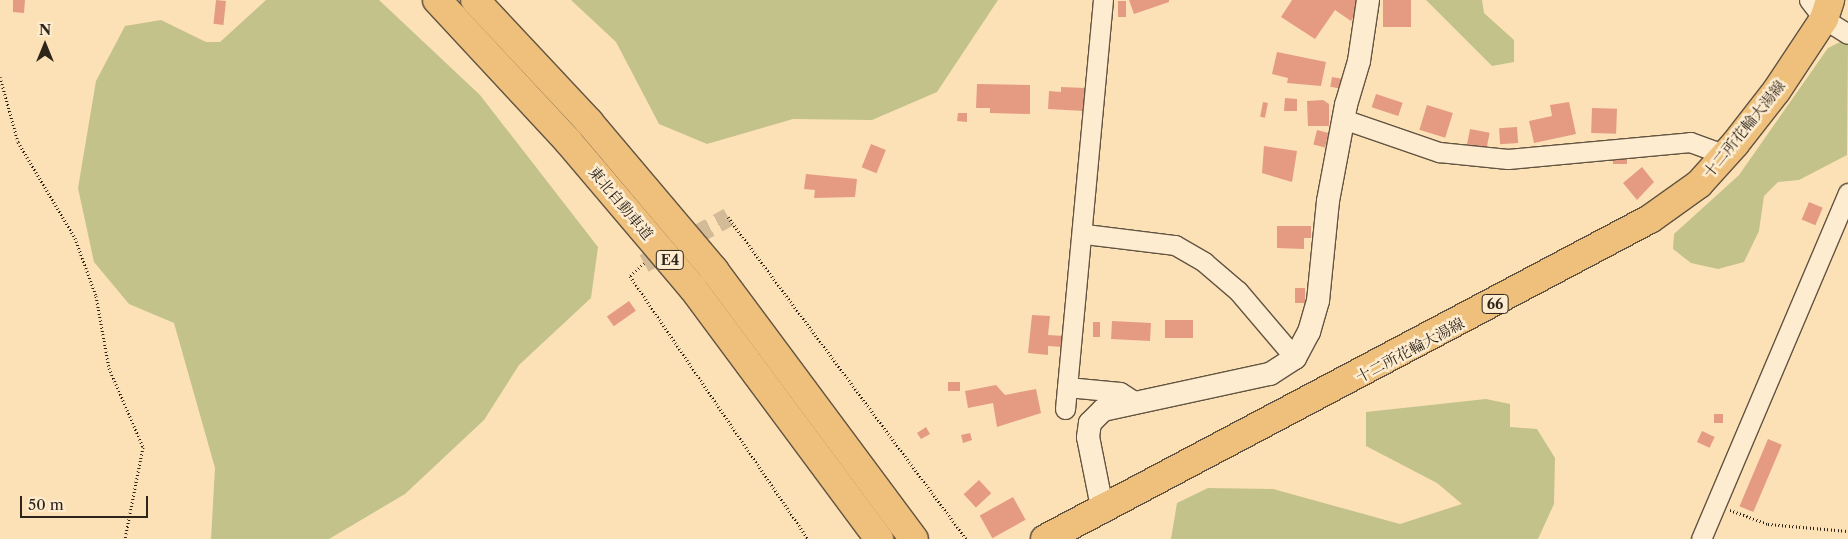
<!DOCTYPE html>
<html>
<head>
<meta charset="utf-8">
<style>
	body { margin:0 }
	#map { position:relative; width:1848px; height:539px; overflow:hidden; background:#fde1b6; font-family:"Libre Caslon Text","Noto Serif JP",serif }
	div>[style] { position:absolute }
	.green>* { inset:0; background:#c3c28b }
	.building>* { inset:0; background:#e49b82; transform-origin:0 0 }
	.minor-tunnel>* { height:19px; margin-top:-9.5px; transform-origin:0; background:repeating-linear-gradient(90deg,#d4bb97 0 19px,transparent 0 28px) }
	.path>* { height:3px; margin-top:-1.5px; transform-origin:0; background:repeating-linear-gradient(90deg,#2e251a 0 1px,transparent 0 3.5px) }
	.roads { filter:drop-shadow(1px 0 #625441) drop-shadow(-1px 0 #625441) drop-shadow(0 1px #625441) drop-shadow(0 -1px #625441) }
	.minor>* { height:19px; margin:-9.5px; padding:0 9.5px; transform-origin:9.5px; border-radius:9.5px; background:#feecd0 }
	.tertiary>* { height:22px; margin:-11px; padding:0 11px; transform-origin:11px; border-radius:11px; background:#feecd0 }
	.primary>* { height:28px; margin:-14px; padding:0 14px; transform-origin:14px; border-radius:14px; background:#eec07b }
	.motorway>* { height:28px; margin:-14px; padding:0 14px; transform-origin:14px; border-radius:14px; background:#eec07b }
	span { translate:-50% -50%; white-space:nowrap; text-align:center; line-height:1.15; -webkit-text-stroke:5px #feecd0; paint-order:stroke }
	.shield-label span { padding:1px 4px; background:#feecd0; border:1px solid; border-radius:4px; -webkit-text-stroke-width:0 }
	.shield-label { font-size:14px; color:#2e251a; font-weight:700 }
	.street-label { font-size:15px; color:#2e251a }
	.north { position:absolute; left:20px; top:20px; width:50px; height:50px; -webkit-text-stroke:4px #feecd0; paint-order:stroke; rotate:0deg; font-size:14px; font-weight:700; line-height:20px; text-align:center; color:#2e251a }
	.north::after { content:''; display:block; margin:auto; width:18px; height:22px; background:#2e251a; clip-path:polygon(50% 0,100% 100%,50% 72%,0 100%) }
	.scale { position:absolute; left:20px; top:496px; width:128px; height:22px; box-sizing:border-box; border:2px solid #2e251a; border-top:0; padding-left:6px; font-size:15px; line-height:18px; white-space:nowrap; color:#2e251a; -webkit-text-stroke:4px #feecd0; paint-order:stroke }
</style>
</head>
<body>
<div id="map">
	<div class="green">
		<i style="clip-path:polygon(266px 0,379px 0,480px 95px,598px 247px,591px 298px,519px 365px,484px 420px,405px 494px,329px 539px,211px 539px,215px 468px,174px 323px,129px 304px,94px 262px,78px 188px,96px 81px,125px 26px,161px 20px,206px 42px,220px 42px)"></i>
		<i style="clip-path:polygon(571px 0,998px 0,937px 92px,872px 120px,793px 119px,707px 144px,659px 124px,616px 42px)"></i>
		<i style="clip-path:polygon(1426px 0,1482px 0,1484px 13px,1514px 40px,1514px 62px,1492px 66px)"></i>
		<i style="clip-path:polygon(1842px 41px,1848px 44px,1847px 155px,1799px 180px,1778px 182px,1764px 196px,1759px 231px,1744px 262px,1718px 269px,1691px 263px,1673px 249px,1674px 234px,1739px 175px,1828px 48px)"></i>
		<i style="clip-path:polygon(1486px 399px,1510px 404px,1510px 427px,1537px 429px,1555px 458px,1554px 504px,1538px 539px,1171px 539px,1177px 503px,1208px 488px,1273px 489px,1400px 524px,1462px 504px,1437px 483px,1366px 446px,1366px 412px)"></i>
	</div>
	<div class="building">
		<i style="clip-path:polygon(13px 0,25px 0,24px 13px,13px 12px)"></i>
		<i style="left:216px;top:0;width:10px;height:24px;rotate:6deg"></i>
		<i style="clip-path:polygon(1129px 0,1169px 0,1169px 2px,1134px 14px)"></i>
		<i style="clip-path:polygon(1292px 0,1356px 0,1362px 4px,1351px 21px,1335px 10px,1315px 39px,1281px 17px)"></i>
		<i style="left:1383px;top:0;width:28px;height:27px"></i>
		<i style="left:1118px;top:1px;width:8px;height:16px"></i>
		<i style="clip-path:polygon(1277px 52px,1326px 62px,1321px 86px,1287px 83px,1288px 78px,1272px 74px)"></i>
		<i style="left:1332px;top:77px;width:11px;height:10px;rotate:10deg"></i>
		<i style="clip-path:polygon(977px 84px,1030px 85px,1030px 114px,990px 113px,990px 108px,976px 108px)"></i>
		<i style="clip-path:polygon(1061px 87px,1085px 88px,1084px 111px,1048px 109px,1049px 91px,1061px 92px)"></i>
		<i style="left:1376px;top:94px;width:28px;height:14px;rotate:18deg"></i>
		<i style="clip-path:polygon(1285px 98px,1297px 99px,1297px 111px,1284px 111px)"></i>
		<i style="clip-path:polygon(1323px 100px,1329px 104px,1329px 126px,1308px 126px,1307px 101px)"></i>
		<i style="left:1263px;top:102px;width:5px;height:15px;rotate:11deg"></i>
		<i style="clip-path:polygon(1569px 102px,1576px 134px,1534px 143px,1529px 121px,1552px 116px,1550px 105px)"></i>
		<i style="left:1427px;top:105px;width:27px;height:26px;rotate:17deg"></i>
		<i style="left:1592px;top:108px;width:25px;height:25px;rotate:2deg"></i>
		<i style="clip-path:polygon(958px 113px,967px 113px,967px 122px,957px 121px)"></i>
		<i style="left:1517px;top:127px;width:16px;height:18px;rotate:86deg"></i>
		<i style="left:1470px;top:129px;width:20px;height:16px;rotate:11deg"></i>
		<i style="left:1317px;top:130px;width:12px;height:15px;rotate:14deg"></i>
		<i style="left:871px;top:144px;width:16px;height:25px;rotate:22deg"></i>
		<i style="clip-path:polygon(1264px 146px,1297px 151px,1292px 182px,1262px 173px)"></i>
		<i style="left:1627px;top:155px;width:9px;height:14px;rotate:90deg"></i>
		<i style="clip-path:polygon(1642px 167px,1654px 182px,1637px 200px,1623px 183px)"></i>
		<i style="clip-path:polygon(806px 174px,857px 179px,855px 197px,814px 198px,815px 190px,804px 189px)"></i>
		<i style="left:1809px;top:202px;width:15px;height:19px;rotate:23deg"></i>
		<i style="clip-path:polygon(1277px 226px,1311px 226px,1311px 238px,1304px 238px,1304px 249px,1277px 248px)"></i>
		<i style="left:1295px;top:288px;width:10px;height:15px"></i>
		<i style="left:629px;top:301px;width:12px;height:27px;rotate:55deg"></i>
		<i style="clip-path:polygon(1032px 315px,1050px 316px,1048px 335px,1064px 336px,1063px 347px,1048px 346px,1048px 355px,1028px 353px)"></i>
		<i style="left:1165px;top:320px;width:28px;height:18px"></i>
		<i style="left:1112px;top:321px;width:39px;height:18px;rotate:3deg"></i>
		<i style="left:1093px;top:322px;width:7px;height:15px"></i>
		<i style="left:948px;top:382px;width:12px;height:9px"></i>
		<i style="clip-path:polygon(996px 385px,1005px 395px,1036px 389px,1041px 413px,997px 427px,993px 403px,968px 408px,965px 391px)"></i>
		<i style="left:1714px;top:414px;width:9px;height:9px"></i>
		<i style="clip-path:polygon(926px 427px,930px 434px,921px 439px,917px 433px)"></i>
		<i style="left:1702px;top:431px;width:14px;height:12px;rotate:25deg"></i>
		<i style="clip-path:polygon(970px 433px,972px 440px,963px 443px,961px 435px)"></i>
		<i style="left:1768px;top:439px;width:15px;height:73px;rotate:23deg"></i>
		<i style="left:979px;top:480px;width:18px;height:21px;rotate:47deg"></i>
		<i style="left:1013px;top:497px;width:26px;height:38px;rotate:61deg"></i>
	</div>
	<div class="minor-tunnel">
		<i style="left:644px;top:263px;width:96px;rotate:-28.7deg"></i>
	</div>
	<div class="path">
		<i style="left:0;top:77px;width:67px;rotate:74.5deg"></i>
		<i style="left:18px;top:142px;width:112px;rotate:59.3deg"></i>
		<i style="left:75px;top:238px;width:62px;rotate:70.1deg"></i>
		<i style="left:96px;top:296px;width:73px;rotate:79.8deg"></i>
		<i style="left:109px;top:368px;width:86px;rotate:66.7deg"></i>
		<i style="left:143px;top:447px;width:94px;rotate:101.1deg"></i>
		<i style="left:728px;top:217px;width:400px;rotate:53.5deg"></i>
		<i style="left:644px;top:263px;width:19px;rotate:137deg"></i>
		<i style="left:630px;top:276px;width:318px;rotate:55.9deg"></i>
		<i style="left:1730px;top:510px;width:40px;rotate:20.2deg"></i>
		<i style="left:1768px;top:524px;width:80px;rotate:5deg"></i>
	</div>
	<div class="roads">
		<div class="minor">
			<i style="left:1809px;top:0;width:24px;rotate:52deg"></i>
			<i style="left:1824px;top:19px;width:28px;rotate:32deg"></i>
			<i style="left:1343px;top:119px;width:102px;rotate:19deg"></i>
			<i style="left:1439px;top:152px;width:69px;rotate:5.8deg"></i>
			<i style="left:1508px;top:159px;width:183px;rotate:-5.3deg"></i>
			<i style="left:1690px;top:142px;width:38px;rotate:20deg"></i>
			<i style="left:1085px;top:234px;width:91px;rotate:7deg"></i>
			<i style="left:1175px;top:245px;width:34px;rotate:30deg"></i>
			<i style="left:1204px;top:262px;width:45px;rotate:40.5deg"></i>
			<i style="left:1238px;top:291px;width:88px;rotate:49.6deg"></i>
			<i style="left:1067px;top:387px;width:53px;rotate:5.4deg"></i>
			<i style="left:1120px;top:392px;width:17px;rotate:33deg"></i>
			<i style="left:1065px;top:409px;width:411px;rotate:-84.7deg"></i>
			<i style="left:1701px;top:539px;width:376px;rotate:-67deg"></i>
		</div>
		<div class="tertiary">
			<i style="left:1103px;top:512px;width:76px;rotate:-101.3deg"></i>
			<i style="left:1088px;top:437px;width:14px;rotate:-82deg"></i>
			<i style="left:1090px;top:423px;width:18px;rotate:-45deg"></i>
			<i style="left:1103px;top:410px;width:171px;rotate:-12.2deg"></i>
			<i style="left:1270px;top:374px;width:30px;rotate:-33deg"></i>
			<i style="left:1295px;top:358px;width:30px;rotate:-62deg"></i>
			<i style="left:1309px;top:332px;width:32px;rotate:-74deg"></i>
			<i style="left:1318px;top:301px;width:100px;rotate:-84.3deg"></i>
			<i style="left:1328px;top:201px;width:98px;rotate:-79.4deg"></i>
			<i style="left:1346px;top:105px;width:46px;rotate:-73.5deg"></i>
			<i style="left:1359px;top:61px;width:62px;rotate:-81.6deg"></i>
		</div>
		<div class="primary">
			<i style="left:1045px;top:539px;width:684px;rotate:-27.88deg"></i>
			<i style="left:1650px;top:219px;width:60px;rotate:-35.5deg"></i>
			<i style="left:1699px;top:184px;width:54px;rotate:-48deg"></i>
			<i style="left:1735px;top:144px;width:68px;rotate:-52.1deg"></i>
			<i style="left:1777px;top:90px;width:85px;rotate:-56.5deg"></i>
			<i style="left:1824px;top:19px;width:20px;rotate:-72deg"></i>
		</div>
		<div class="motorway">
			<i style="left:437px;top:0;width:192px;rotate:47.1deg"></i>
			<i style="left:568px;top:141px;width:192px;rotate:49.7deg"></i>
			<i style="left:692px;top:287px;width:314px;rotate:53.4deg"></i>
			<i style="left:475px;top:0;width:167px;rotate:46.9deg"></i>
			<i style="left:589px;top:122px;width:194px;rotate:49.8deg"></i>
			<i style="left:714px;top:270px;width:335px;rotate:53.4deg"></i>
		</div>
	</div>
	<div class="shield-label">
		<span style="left:670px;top:260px">E4</span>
		<span style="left:1495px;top:304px">66</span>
	</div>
	<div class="street-label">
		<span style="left:1744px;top:129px;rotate:-51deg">十二所花輪大湯線</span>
		<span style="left:621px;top:203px;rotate:50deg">東北自動車道</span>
		<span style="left:1410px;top:350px;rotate:-28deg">十二所花輪大湯線</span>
	</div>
	<div class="north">N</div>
	<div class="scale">50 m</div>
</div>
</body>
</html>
